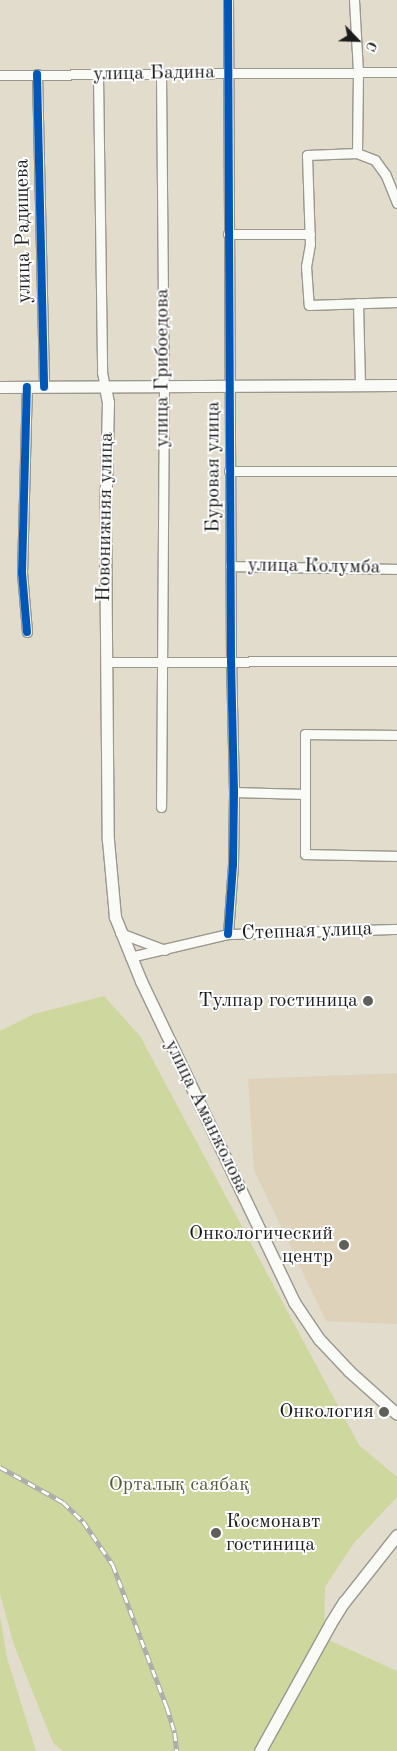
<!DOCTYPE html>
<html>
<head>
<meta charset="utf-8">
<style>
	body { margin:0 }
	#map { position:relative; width:397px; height:1751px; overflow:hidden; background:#e1dccb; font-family:"Old Standard TT",serif }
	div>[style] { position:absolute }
	.built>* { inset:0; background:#ded2bb }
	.green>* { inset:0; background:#ced89e }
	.roads { filter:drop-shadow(1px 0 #9a978d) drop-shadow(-1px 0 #9a978d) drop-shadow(0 1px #9a978d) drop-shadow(0 -1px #9a978d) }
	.minor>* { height:9px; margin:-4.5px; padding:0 4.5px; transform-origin:4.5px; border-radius:4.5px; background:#fafaf7 }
	.major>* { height:11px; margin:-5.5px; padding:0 5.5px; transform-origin:5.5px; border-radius:5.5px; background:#fafaf7 }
	.rail>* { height:4.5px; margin-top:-2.25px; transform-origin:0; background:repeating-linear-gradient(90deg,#fff 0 8px,#adacaa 0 16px); box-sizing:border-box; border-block:1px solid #adacaa }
	.cycleway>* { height:8px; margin:-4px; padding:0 4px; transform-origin:4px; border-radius:4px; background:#0057b8 }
	.dots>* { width:14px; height:14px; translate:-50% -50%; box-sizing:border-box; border:2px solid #fff; border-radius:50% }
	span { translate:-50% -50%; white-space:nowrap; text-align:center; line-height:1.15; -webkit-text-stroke:4px #fff; paint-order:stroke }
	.street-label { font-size:20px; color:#1c1c1c }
	.poi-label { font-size:20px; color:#1c1c1c }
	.right { translate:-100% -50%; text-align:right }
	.left { translate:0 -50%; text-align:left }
	.park-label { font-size:20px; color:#555d3d }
	.north { position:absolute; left:332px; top:15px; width:50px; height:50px; -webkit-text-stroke:4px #fff; paint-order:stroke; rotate:114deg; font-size:14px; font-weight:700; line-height:20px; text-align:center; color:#1c1c1c }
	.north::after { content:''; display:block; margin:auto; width:18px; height:22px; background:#1c1c1c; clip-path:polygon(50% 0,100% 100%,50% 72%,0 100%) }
</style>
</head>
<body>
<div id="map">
	<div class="built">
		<i style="clip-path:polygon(397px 1073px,397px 1324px,326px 1321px,254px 1170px,248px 1079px)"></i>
	</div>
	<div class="green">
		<i style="clip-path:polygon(104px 996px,140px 1036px,359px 1445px,397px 1477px,397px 1497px,354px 1543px,325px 1587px,324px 1638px,397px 1671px,397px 1751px,63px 1751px,53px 1743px,14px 1645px,0 1594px,0 1031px,34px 1014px)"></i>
		<i style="clip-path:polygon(0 1616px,7px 1658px,36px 1751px,0 1751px)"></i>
	</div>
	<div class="roads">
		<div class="minor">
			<i style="left:354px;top:0;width:72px;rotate:86.8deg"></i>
			<i style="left:358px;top:72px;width:81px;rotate:90.7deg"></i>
			<i style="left:161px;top:73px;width:313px;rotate:89.5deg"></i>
			<i style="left:164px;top:386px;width:421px;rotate:90.4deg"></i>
			<i style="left:37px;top:74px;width:313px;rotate:88.7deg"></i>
			<i style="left:0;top:75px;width:397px;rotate:-0.4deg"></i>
			<i style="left:98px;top:75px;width:297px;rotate:89.2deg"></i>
			<i style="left:102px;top:372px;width:15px;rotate:79deg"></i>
			<i style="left:397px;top:203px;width:31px;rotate:-112deg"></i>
			<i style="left:385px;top:174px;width:17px;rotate:-126deg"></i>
			<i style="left:375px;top:160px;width:19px;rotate:-159deg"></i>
			<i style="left:357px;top:153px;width:50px;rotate:177.7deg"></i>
			<i style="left:307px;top:155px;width:89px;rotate:88.1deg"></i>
			<i style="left:310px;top:244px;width:22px;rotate:100deg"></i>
			<i style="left:306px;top:266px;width:39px;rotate:86deg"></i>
			<i style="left:309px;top:305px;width:88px;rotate:-2deg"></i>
			<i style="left:228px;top:234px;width:82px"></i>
			<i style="left:358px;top:303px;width:82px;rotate:88.6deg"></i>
			<i style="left:229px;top:471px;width:168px"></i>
			<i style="left:230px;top:566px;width:167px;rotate:1deg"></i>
			<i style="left:27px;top:632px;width:59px;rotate:-94.8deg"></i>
			<i style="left:22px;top:573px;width:186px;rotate:-88.5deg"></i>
			<i style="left:106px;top:662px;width:291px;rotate:-0.2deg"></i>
			<i style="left:397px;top:735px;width:92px;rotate:-179.4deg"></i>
			<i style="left:305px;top:734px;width:120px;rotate:90deg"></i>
			<i style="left:305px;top:854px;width:92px;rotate:1.2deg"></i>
			<i style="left:234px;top:792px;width:71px;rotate:1.6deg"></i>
			<i style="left:120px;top:933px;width:48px;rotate:20.7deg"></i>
			<i style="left:228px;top:934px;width:69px;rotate:-85.9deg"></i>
			<i style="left:233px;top:865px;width:73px;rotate:-89.2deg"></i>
			<i style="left:234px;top:792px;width:131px;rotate:-91.3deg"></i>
			<i style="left:231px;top:661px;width:661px;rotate:-90.26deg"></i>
			<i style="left:130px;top:957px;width:101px;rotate:-13.2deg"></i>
			<i style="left:228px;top:934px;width:169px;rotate:-1.7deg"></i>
		</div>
		<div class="major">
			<i style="left:0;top:387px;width:397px;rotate:-0.3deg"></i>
			<i style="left:105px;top:387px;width:15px;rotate:79deg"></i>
			<i style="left:108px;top:402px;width:120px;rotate:91.4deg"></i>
			<i style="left:105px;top:522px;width:318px;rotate:89.5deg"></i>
			<i style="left:108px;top:840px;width:77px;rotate:84.8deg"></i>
			<i style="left:115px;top:917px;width:69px;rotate:67.9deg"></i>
			<i style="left:141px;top:981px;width:356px;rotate:64.5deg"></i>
			<i style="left:294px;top:1302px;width:45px;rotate:56deg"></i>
			<i style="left:319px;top:1339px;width:44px;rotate:46.8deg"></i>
			<i style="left:349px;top:1371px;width:64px;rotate:41.9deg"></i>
			<i style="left:260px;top:1751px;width:145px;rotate:-61.1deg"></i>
			<i style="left:330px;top:1624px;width:26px;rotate:-58deg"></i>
			<i style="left:344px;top:1602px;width:85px;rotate:-51.7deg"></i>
		</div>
	</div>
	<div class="rail">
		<i style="left:0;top:1467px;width:72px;rotate:29.1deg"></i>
		<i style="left:63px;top:1502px;width:28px;rotate:44deg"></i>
		<i style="left:83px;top:1521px;width:53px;rotate:55.7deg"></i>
		<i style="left:113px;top:1565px;width:152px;rotate:69.2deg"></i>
		<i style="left:167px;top:1707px;width:27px;rotate:73deg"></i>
		<i style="left:175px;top:1733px;width:18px;rotate:84deg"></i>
	</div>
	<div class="cycleway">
		<i style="left:37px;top:74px;width:313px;rotate:88.7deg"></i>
		<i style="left:27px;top:632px;width:59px;rotate:-94.8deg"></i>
		<i style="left:22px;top:573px;width:186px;rotate:-88.5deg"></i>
		<i style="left:228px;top:934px;width:69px;rotate:-85.9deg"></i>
		<i style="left:233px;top:865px;width:73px;rotate:-89.2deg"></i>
		<i style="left:234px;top:792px;width:131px;rotate:-91.3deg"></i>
		<i style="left:231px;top:661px;width:661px;rotate:-90.26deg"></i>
	</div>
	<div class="dots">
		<i style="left:368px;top:1001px;background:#615f59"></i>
		<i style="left:344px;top:1245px;background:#615f59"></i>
		<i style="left:384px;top:1412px;background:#615f59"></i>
		<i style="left:216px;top:1533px;background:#615f59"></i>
	</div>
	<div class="street-label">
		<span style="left:154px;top:74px;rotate:-1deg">улица Бадина</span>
		<span style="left:24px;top:231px;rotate:-91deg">улица Радищева</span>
		<span style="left:163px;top:368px;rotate:-90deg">улица Грибоедова</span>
		<span style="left:214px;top:467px;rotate:-90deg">Буровая улица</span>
		<span style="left:106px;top:517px;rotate:-89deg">Новонижняя улица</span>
		<span style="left:314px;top:567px;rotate:1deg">улица Колумба</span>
		<span style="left:307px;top:932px;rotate:-2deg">Степная улица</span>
		<span style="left:206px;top:1117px;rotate:64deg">улица Аманжолова</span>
	</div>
	<div class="poi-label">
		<span class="right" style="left:358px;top:1001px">Тулпар гостиница</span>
		<span class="right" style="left:333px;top:1246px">Онкологический<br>центр</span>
		<span class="right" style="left:374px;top:1412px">Онкология</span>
		<span class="left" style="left:226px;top:1534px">Космонавт<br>гостиница</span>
	</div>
	<div class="park-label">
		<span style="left:179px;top:1485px">Орталық саябақ</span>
	</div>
	<div class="north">С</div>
</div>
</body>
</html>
